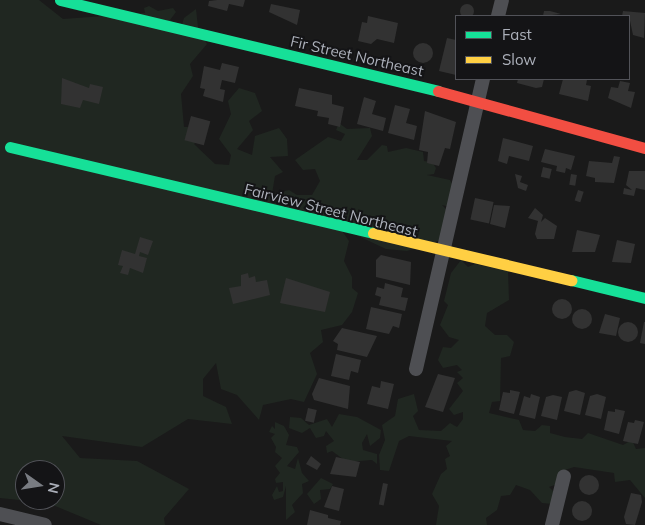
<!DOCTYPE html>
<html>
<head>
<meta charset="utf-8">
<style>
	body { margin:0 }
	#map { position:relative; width:645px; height:525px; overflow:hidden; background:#1a1a1a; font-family:Mulish,sans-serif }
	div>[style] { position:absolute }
	.green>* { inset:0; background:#202721 }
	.building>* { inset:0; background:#323232; transform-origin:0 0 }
	.round { border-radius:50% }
	.street>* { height:14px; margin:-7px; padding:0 7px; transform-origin:7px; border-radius:7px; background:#4e4f53 }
	.fast>* { height:11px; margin:-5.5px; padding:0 5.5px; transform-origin:5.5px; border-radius:5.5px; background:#16e098 }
	.slow>* { height:11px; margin:-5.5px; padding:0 5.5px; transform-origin:5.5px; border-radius:5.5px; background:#ffcf43 }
	.jam>* { height:11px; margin:-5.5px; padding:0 5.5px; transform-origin:5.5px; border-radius:5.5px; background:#f24e42 }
	span { translate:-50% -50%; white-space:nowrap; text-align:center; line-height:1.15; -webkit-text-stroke:4px #141416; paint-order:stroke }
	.street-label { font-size:15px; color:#acb0ba }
	.legend { position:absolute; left:455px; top:15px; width:175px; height:65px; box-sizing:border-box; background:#141416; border:1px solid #515258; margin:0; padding:6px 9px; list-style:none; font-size:15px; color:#acb0ba }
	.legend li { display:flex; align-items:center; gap:10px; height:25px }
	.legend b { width:25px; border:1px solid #515258 }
	.north { position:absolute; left:15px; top:460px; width:50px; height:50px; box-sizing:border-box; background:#141416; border:1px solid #515258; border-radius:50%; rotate:103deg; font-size:14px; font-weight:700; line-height:20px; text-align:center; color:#acb0ba }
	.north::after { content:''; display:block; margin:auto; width:18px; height:22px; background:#797c82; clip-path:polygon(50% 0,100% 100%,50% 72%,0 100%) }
</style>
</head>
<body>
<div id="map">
	<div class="green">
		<i style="clip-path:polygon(evenodd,0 0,39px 0,63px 19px,145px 13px,144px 8px,149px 6px,158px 11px,173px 8px,176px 12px,170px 20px,181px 28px,184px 18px,196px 9px,198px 27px,207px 44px,190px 64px,193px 76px,181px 94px,184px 127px,196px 127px,200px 139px,194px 144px,215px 164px,229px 165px,231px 155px,219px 139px,231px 114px,228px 101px,239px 88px,255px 93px,262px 111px,249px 121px,253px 130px,237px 149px,252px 155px,255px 136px,279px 128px,287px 139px,288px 156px,270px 157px,283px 172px,275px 176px,272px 194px,289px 190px,297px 195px,312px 195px,320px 181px,315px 169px,303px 170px,295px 160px,328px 137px,341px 141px,345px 134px,336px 130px,339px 123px,347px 129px,370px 128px,372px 136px,357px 160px,367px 160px,382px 145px,387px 146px,388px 152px,406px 148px,423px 152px,424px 161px,432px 162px,436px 168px,434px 174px,427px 175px,450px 180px,455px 190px,450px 207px,442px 205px,454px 217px,438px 241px,407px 251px,386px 249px,354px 234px,340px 215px,343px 232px,349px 241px,344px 261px,352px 277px,352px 288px,358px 293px,352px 312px,342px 325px,321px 330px,323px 342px,310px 353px,317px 374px,304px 402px,291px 399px,263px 405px,259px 420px,237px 395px,221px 389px,216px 363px,203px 379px,203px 396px,226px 407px,232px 424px,188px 419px,142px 447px,62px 436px,80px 458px,137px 461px,189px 489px,164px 518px,165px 525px,101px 525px,48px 503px,0 498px,0 0,25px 470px,55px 470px,55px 500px,25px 500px,25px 470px)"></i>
		<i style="clip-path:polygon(461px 260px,468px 267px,475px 264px,508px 271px,509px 300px,487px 313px,485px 326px,495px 335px,507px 335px,514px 342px,510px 356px,501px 358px,500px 401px,492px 402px,489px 413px,519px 420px,523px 430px,535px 431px,542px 425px,550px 426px,550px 433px,565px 437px,582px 439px,588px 433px,623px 445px,632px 440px,636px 449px,645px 448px,645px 498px,630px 480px,615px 482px,614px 473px,574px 467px,562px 471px,560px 483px,549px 487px,557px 495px,552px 504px,542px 503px,530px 490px,516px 485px,510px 495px,501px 496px,497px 510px,486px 518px,487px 525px,436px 525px,439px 506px,432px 494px,441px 474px,447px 469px,445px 459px,450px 456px,446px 446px,452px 441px,409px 436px,399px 441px,389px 471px,380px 470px,379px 455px,385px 440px,382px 425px,395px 416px,398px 399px,414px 394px,418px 411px,413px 416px,419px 430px,441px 431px,450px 423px,457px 427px,463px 419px,463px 412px,454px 415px,449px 409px,463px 391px,457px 383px,463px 378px,457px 372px,462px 370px,457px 365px,443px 368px,438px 360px,443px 347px,451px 348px,459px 340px,449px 337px,440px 325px,448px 305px,444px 301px,451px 273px)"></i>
		<i style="clip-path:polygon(339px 414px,357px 417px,381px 430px,380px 438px,370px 446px,367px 434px,362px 443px,363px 450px,377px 454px,377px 464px,372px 460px,347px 462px,332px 451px,327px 453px,326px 446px,334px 441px,326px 431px,324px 436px,316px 438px,310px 428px,302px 433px,289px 428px,290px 417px,301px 418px,309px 425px,327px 419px,332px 427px)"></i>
		<i style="clip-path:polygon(275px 422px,284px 426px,289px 435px,286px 445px,297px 447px,299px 452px,287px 466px,295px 469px,298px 458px,302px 473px,309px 481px,302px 484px,303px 493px,292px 505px,295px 512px,286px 520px,286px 486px,283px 497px,274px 500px,272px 495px,277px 486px,279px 492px,283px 491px,283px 482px,276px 483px,275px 479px,280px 473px,275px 466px,282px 458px,275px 452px,276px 447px,271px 438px,275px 434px,269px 432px,272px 426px,275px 429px)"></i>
		<i style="clip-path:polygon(321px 478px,333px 484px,330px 489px,320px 490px,321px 499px,314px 504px,307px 494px)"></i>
	</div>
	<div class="building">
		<i style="clip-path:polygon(217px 0,245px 0,243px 7px,229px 4px,227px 11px,208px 6px,209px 1px)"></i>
		<i style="clip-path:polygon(271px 4px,300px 10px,297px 25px,269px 12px)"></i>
		<i class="round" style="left:460px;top:4px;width:14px;height:14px"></i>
		<i style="clip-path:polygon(544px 11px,550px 11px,561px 14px,543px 16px)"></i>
		<i style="clip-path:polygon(623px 11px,645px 13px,644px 38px,633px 35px,629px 16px,622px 16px)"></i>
		<i style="clip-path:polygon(368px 16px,398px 23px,394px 43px,377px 39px,371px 44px,358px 41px,362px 22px,367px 23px)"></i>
		<i style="clip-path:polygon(447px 38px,456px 40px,456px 75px,439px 71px)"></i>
		<i class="round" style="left:413px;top:43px;width:20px;height:20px"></i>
		<i style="clip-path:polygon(222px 63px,239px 67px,235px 83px,222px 80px,220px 89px,225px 90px,223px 102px,203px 96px,205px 89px,200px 88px,204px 66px,220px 70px)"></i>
		<i style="clip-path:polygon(62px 78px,89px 88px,90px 84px,103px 87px,99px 104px,83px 100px,80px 108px,61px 104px)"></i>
		<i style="clip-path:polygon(518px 79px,544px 79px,542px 87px,536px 88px,517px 83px)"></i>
		<i style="clip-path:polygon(563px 79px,587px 80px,586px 85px,591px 86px,588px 101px,559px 94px)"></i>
		<i style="clip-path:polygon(620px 81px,630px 83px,628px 91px,635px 92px,631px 108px,608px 98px,611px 87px,618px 88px)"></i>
		<i style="clip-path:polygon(299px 88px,332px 95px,332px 104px,344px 107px,340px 127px,328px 124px,329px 118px,317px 116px,318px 111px,295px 106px)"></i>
		<i style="clip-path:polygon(364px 97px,376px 101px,372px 114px,386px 118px,383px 131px,357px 124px)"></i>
		<i style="clip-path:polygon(395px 105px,410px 109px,406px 123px,417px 126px,414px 140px,388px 133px)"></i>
		<i style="clip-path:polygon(425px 111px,456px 122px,450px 149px,445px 148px,439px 166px,427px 163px,428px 152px,419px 150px)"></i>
		<i style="left:191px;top:116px;width:20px;height:25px;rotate:15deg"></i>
		<i style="clip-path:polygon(503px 138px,533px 146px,529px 161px,509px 156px,507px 164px,498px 161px)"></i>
		<i style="clip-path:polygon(545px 149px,575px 156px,571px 170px,566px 168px,565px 173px,556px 171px,557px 166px,541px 162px)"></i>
		<i style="clip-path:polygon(614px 156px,620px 157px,614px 183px,595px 182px,595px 178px,586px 176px,589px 161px,612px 163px)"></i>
		<i style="left:543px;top:167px;width:9px;height:10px;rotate:13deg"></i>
		<i style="clip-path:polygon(629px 171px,645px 171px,645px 190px,636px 188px,634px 196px,623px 194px,624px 188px,632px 190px,626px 185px)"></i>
		<i style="clip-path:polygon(515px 174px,522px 176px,520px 182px,528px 185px,526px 191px,518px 188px)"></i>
		<i style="left:571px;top:174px;width:6px;height:11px;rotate:9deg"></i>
		<i style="left:578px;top:190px;width:6px;height:11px;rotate:18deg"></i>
		<i style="left:475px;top:198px;width:19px;height:22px;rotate:12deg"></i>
		<i style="clip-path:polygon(494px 205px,510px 206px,505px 228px,490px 224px)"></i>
		<i style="clip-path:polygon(535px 208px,543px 215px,541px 222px,545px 218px,557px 226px,554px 239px,537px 239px,535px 234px,538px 221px,528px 218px)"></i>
		<i style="clip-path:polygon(577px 230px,600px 235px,595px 252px,572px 252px)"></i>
		<i style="clip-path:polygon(140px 237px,153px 241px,148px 255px,140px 252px,139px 256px,147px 258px,143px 273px,130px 268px,128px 275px,120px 273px,123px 266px,118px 265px,122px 250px,135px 254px)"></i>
		<i style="clip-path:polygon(617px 240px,635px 244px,631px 263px,612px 262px)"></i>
		<i style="clip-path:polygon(381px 255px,411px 262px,410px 285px,376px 277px,376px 260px)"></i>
		<i style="clip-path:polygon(248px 273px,249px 278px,255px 276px,256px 282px,267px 280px,270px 295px,233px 304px,229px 288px,241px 286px,241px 275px)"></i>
		<i style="clip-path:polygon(286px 278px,330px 292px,325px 312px,280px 303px)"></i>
		<i style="clip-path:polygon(385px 283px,403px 288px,401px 297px,408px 298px,405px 311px,379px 305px,381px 297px,375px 295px,377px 287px,384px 289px)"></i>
		<i class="round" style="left:552px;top:299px;width:20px;height:20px"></i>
		<i style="clip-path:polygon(371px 307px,402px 314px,399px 328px,393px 326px,389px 334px,366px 329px)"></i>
		<i class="round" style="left:572px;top:309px;width:20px;height:20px"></i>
		<i style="clip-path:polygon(605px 314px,620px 318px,616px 336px,599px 333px)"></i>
		<i class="round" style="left:618px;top:322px;width:20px;height:20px"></i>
		<i style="clip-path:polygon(644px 322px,645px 322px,645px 344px,640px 343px)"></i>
		<i style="clip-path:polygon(342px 328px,377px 336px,367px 357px,337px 350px,338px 344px,333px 341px)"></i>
		<i style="clip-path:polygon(336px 354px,361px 360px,358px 373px,351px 371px,349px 380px,331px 376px)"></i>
		<i style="clip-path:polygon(438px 374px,455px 378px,443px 412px,425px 407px)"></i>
		<i style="clip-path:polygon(319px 378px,350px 386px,348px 409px,314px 400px,312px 394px)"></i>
		<i style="clip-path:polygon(381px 381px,394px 384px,388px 409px,367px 404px,372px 386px,380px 388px)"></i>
		<i style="clip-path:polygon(510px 390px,520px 392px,514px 414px,499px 410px,503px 392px,510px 393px)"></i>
		<i style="clip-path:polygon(576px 390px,585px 393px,580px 415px,564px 411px,569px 392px)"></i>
		<i style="clip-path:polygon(531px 394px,540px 397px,535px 419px,519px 415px,524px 396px,530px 398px)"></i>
		<i style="clip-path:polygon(597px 394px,606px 397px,601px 419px,585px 415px,590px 396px)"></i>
		<i style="clip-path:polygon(553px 395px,562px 397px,557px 420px,541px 416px,546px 397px)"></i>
		<i style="left:308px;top:408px;width:9px;height:13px;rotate:13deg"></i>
		<i style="clip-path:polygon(615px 409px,625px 411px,619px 434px,604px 430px,608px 411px,615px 412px)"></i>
		<i style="clip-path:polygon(635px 420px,644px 422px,638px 444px,623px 441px,628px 422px,634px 423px)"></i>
		<i style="clip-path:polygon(311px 456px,321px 464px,317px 470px,306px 464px)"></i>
		<i style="clip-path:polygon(336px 457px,360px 462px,356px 477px,330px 474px)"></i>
		<i class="round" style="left:579px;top:475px;width:20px;height:20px"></i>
		<i style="left:383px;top:483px;width:5px;height:22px;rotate:11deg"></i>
		<i style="clip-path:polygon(332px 486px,344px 489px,339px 511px,324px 507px)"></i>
		<i style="clip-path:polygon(631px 493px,641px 495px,642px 502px,635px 525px,626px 524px,624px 517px)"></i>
		<i class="round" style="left:572px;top:501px;width:20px;height:20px"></i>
		<i style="clip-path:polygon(310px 510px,328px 515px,328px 518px,341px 521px,340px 525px,307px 525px)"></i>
	</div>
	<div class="street">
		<i style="left:498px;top:16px;width:16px;rotate:-76deg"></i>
		<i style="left:416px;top:369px;width:298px;rotate:-77deg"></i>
		<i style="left:0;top:514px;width:46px;rotate:13.7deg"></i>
		<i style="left:552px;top:525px;width:50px;rotate:-76.2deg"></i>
	</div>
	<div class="fast">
		<i style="left:60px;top:0;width:389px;rotate:13.5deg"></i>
		<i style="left:10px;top:147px;width:373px;rotate:13.3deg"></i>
		<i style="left:571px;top:280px;width:76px;rotate:13.7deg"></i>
	</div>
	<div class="slow">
		<i style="left:373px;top:233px;width:204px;rotate:13.4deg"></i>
	</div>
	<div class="jam">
		<i style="left:438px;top:91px;width:215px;rotate:15.4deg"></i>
	</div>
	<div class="street-label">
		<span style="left:357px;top:56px;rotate:13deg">Fir Street Northeast</span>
		<span style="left:331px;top:210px;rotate:14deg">Fairview Street Northeast</span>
	</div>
	<ul class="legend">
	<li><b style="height:6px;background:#16e098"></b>Fast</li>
	<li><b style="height:6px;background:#ffcf43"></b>Slow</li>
	</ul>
	<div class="north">N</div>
</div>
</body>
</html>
